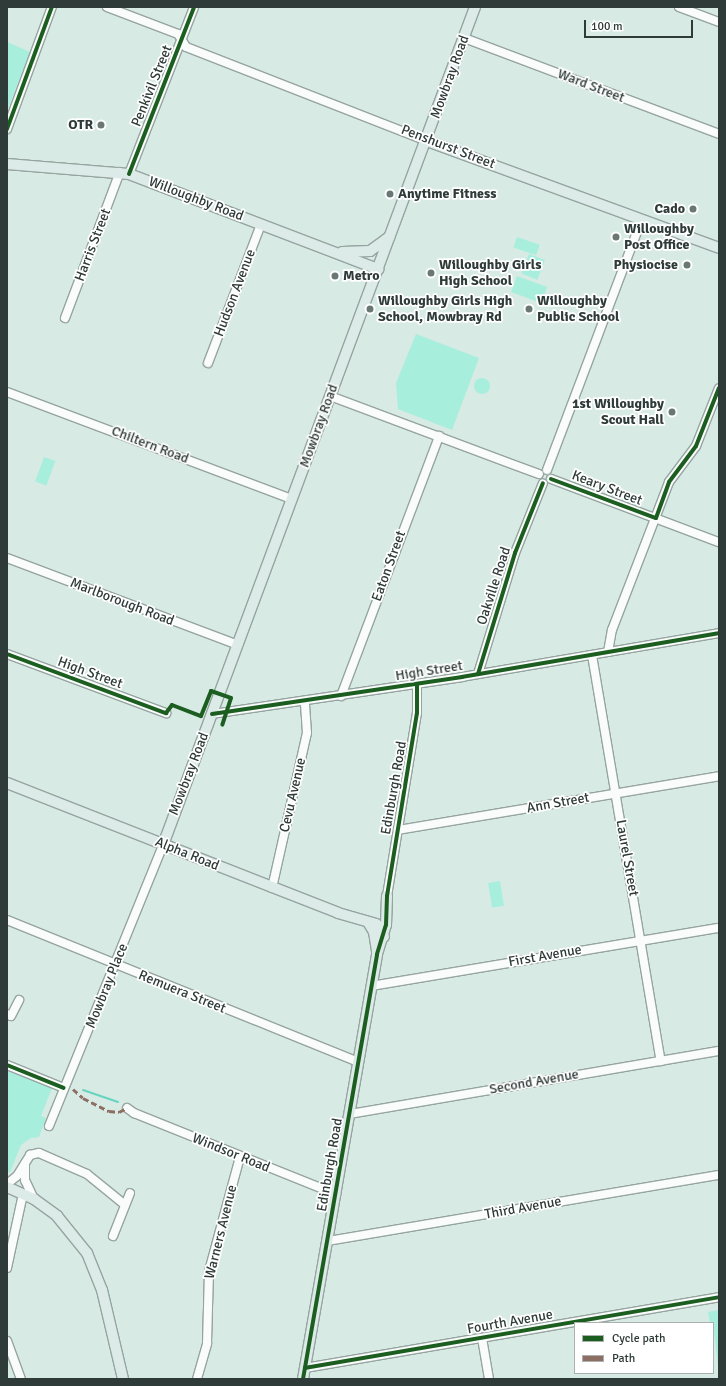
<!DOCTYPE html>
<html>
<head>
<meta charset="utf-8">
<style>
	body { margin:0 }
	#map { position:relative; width:726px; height:1386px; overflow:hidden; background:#d7eae4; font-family:Signika,sans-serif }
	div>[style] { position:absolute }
	.green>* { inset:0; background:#a7eedd; transform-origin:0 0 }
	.round { border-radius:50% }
	.stream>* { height:2px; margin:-1px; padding:0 1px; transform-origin:1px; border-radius:1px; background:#66d5c0 }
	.roads { filter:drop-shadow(1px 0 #96a4a0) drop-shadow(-1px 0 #96a4a0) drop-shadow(0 1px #96a4a0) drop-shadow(0 -1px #96a4a0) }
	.minor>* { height:8px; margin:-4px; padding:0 4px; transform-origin:4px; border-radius:4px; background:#f9fcfb }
	.major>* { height:10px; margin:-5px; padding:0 5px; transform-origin:5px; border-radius:5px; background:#dcebe8 }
	.quiet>* { height:3px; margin-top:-1.5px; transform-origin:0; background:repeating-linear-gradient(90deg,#8d6e63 0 6px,transparent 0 9px) }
	.cycleway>* { height:4px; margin:-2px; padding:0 2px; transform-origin:2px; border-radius:2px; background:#1b5e20 }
	.dots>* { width:11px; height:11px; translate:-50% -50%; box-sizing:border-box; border:2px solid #fff; border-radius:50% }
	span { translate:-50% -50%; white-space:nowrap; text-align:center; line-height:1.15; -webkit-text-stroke:3.5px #fff; paint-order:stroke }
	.street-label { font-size:14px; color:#2e3b38 }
	.poi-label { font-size:14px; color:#2e3b38; font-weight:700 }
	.right { translate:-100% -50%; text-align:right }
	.left { translate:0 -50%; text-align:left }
	.frame { position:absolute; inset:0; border:8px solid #2e3b38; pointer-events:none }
	.legend { position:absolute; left:574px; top:1322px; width:140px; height:52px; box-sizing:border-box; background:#fff; border:1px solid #abb1af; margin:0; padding:5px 7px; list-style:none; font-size:12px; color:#2e3b38 }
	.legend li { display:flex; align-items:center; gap:8px; height:20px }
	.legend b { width:20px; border:1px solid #abb1af }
	.scale { position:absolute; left:584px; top:20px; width:109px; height:18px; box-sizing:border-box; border:2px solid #2e3b38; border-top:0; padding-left:5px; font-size:12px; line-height:14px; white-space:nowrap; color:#2e3b38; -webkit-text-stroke:3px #fff; paint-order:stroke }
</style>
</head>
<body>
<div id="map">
	<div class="green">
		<i style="clip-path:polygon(7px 42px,30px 52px,7px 111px)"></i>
		<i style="left:517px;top:237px;width:24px;height:11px;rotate:19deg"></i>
		<i style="left:529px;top:254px;width:17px;height:21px;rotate:21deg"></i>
		<i style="left:517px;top:276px;width:32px;height:17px;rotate:20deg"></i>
		<i style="clip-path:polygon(416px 334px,479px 358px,452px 430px,398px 409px,396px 383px)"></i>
		<i class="round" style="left:474px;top:378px;width:16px;height:16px"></i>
		<i style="left:44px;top:457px;width:12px;height:26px;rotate:20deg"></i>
		<i style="left:500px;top:881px;width:25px;height:12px;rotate:81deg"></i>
		<i style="clip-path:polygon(7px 1071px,52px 1088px,41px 1116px,46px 1118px,39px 1137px,31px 1138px,21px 1145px,10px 1172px,7px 1172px)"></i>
		<i style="clip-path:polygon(719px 1310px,719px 1373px,713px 1323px,710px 1323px,708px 1312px)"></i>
	</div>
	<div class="stream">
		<i style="left:83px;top:1090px;width:37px;rotate:19deg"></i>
	</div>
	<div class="roads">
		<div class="minor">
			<i style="left:107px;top:7px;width:76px;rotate:20.8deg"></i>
			<i style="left:178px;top:34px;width:15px;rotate:58deg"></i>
			<i style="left:186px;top:47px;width:259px;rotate:21.3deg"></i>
			<i style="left:679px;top:7px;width:43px;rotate:20.6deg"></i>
			<i style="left:464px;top:38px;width:272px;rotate:20.6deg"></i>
			<i style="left:7px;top:129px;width:130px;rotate:-69.8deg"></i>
			<i style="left:129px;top:174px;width:179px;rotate:-68.7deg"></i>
			<i style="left:65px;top:318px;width:156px;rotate:-69.4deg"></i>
			<i style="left:208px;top:363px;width:149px;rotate:-69.1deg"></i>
			<i style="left:7px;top:392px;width:304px;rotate:20.6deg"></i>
			<i style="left:330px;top:396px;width:223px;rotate:20.5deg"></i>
			<i style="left:547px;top:470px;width:268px;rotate:-69.3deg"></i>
			<i style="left:551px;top:479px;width:179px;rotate:20.6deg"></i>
			<i style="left:7px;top:558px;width:247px;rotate:20.6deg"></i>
			<i style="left:608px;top:652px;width:22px;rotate:-80deg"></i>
			<i style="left:612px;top:630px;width:159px;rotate:-68.9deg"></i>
			<i style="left:669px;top:482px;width:45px;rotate:-53.1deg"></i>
			<i style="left:696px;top:446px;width:62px;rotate:-68.4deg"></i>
			<i style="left:7px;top:654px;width:170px;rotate:20.4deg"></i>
			<i style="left:592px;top:655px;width:412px;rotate:80.4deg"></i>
			<i style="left:478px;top:674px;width:127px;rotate:-73deg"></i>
			<i style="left:515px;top:553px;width:75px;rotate:-68.2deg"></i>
			<i style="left:341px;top:696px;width:278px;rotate:-69.3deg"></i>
			<i style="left:212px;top:714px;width:253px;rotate:-8.4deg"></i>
			<i style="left:462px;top:677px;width:261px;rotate:-9.7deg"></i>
			<i style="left:398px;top:830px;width:326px;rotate:-9.5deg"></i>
			<i style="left:272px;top:888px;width:159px;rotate:-77.3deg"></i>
			<i style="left:307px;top:733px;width:31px;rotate:-94deg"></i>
			<i style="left:387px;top:896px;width:185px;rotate:-80.7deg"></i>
			<i style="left:417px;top:713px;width:29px;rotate:-90deg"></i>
			<i style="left:7px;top:920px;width:379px;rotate:22deg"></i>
			<i style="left:371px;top:986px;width:353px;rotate:-9.5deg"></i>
			<i style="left:7px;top:1014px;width:4px;rotate:27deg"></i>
			<i style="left:11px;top:1016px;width:18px;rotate:-63deg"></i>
			<i style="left:7px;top:1065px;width:61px;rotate:22deg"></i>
			<i style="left:127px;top:1108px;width:9px;rotate:36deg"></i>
			<i style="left:134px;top:1113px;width:218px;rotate:21.9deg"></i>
			<i style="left:350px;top:1114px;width:374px;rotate:-9.7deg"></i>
			<i style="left:49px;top:1126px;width:303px;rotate:-67.9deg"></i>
			<i style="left:25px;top:1164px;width:16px;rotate:90deg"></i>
			<i style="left:25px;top:1180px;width:21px;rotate:65deg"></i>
			<i style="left:7px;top:1184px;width:13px;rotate:-39deg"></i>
			<i style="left:17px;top:1176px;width:25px;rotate:-58deg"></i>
			<i style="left:30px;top:1155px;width:9px;rotate:-13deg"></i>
			<i style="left:39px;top:1153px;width:52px;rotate:23.6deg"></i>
			<i style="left:87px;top:1174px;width:49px;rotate:39.2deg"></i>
			<i style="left:113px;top:1236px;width:46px;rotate:-68.4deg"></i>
			<i style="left:328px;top:1241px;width:397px;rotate:-9.6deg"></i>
			<i style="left:7px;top:1268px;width:76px;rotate:-77.8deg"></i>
			<i style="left:482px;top:1338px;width:42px;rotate:80.3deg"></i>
			<i style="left:7px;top:1341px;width:40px;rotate:69.8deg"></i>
			<i style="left:305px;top:1368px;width:420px;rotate:-9.7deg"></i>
			<i style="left:197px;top:1379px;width:37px;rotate:-74deg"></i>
			<i style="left:207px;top:1343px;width:72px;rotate:-88.4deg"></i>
			<i style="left:209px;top:1271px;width:118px;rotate:-74.8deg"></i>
		</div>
		<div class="major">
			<i style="left:427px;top:141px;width:311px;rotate:20.1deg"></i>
			<i style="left:7px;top:164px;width:122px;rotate:4.7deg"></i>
			<i style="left:129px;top:174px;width:267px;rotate:20.9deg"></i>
			<i style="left:342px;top:252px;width:28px;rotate:-2deg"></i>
			<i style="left:370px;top:251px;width:24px;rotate:-36deg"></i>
			<i style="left:7px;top:783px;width:356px;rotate:21.4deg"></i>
			<i style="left:338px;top:913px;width:40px;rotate:16deg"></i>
			<i style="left:376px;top:924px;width:15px;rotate:58deg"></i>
			<i style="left:163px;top:845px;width:894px;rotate:-69.58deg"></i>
			<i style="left:368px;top:922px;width:12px;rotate:59deg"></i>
			<i style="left:374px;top:932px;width:20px;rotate:81deg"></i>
			<i style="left:7px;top:1187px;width:30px;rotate:24deg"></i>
			<i style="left:34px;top:1199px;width:29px;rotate:36deg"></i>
			<i style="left:57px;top:1216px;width:48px;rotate:51deg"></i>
			<i style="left:87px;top:1253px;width:40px;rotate:68deg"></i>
			<i style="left:102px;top:1290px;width:91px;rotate:76.7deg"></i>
			<i style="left:303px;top:1379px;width:431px;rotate:-80.1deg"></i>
			<i style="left:377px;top:954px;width:30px;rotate:-73deg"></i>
			<i style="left:386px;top:925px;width:29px;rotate:-88deg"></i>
		</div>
	</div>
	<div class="quiet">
		<i style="left:73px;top:1089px;width:13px;rotate:42deg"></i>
		<i style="left:83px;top:1098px;width:29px;rotate:27deg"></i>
		<i style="left:109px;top:1111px;width:10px;rotate:6deg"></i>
		<i style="left:119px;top:1112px;width:9px;rotate:-27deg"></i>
	</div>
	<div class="cycleway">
		<i style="left:7px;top:129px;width:130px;rotate:-69.8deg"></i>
		<i style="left:129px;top:174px;width:179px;rotate:-68.7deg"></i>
		<i style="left:551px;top:479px;width:112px;rotate:20.4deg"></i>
		<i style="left:656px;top:518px;width:38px;rotate:-70deg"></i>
		<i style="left:669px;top:482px;width:45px;rotate:-53.1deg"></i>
		<i style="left:696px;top:446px;width:62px;rotate:-68.4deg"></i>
		<i style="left:7px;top:654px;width:170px;rotate:20.4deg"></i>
		<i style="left:166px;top:713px;width:10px;rotate:-53deg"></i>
		<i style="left:172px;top:705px;width:31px;rotate:21deg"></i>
		<i style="left:201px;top:716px;width:27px;rotate:-68deg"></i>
		<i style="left:211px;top:691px;width:21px;rotate:19deg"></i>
		<i style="left:231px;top:698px;width:28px;rotate:108deg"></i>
		<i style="left:478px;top:674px;width:127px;rotate:-73deg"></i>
		<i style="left:515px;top:553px;width:75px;rotate:-68.2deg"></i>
		<i style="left:212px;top:714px;width:253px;rotate:-8.4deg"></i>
		<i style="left:462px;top:677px;width:261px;rotate:-9.7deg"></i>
		<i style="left:7px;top:1065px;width:61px;rotate:22deg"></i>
		<i style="left:305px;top:1368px;width:420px;rotate:-9.7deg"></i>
		<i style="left:303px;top:1379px;width:431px;rotate:-80.1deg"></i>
		<i style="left:377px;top:954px;width:30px;rotate:-73deg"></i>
		<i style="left:386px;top:925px;width:29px;rotate:-88deg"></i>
		<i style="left:387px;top:896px;width:185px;rotate:-80.7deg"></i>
		<i style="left:417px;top:713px;width:29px;rotate:-90deg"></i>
	</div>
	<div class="dots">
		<i style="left:101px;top:125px;background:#697874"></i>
		<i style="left:390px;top:194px;background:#697874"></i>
		<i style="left:693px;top:209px;background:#697874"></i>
		<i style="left:616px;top:237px;background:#697874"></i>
		<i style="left:687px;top:265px;background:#697874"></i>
		<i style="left:431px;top:273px;background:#697874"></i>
		<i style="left:335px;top:276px;background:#697874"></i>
		<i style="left:370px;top:309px;background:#697874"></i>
		<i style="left:529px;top:309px;background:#697874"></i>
		<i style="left:672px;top:412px;background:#697874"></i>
	</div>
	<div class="street-label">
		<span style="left:450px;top:77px;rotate:-70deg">Mowbray Road</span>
		<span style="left:152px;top:86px;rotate:-68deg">Penkivil Street</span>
		<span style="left:591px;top:86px;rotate:21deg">Ward Street</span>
		<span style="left:448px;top:147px;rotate:21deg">Penshurst Street</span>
		<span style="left:196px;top:199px;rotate:21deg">Willoughby Road</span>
		<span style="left:93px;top:245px;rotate:-69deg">Harris Street</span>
		<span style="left:235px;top:293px;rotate:-69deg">Hudson Avenue</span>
		<span style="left:319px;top:426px;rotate:-70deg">Mowbray Road</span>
		<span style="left:150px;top:445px;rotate:21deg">Chiltern Road</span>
		<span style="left:607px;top:488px;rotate:21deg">Keary Street</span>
		<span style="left:389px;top:566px;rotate:-70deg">Eaton Street</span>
		<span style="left:494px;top:586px;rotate:-72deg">Oakville Road</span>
		<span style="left:122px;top:602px;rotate:21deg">Marlborough Road</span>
		<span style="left:429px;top:671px;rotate:-9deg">High Street</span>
		<span style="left:90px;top:673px;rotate:20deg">High Street</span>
		<span style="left:189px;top:774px;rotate:-69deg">Mowbray Road</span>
		<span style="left:394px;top:788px;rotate:-80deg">Edinburgh Road</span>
		<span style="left:293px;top:795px;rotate:-77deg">Cevu Avenue</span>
		<span style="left:558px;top:803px;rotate:-10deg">Ann Street</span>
		<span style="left:187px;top:854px;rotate:22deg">Alpha Road</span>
		<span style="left:627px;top:858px;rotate:80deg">Laurel Street</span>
		<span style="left:545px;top:956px;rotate:-10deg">First Avenue</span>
		<span style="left:107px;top:986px;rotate:-68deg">Mowbray Place</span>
		<span style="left:182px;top:992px;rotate:22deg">Remuera Street</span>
		<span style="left:534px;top:1082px;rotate:-10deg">Second Avenue</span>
		<span style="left:231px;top:1153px;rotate:22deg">Windsor Road</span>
		<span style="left:330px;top:1165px;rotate:-80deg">Edinburgh Road</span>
		<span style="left:523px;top:1208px;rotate:-10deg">Third Avenue</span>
		<span style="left:221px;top:1232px;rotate:-76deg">Warners Avenue</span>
		<span style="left:510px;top:1322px;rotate:-10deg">Fourth Avenue</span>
	</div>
	<div class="poi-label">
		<span class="right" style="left:93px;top:125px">OTR</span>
		<span class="left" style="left:398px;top:194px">Anytime Fitness</span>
		<span class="right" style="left:685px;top:209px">Cado</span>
		<span class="left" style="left:624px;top:237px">Willoughby<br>Post Office</span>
		<span class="left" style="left:439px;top:273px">Willoughby Girls<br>High School</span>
		<span class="right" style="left:678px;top:265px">Physiocise</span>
		<span class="left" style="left:343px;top:276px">Metro</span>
		<span class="left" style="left:378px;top:309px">Willoughby Girls High<br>School, Mowbray Rd</span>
		<span class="left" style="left:537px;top:309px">Willoughby<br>Public School</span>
		<span class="right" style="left:664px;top:412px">1st Willoughby<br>Scout Hall</span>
	</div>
	<div class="frame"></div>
	<ul class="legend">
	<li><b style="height:5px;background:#1b5e20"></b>Cycle path</li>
	<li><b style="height:5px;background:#8d6e63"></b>Path</li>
	</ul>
	<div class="scale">100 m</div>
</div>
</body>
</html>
